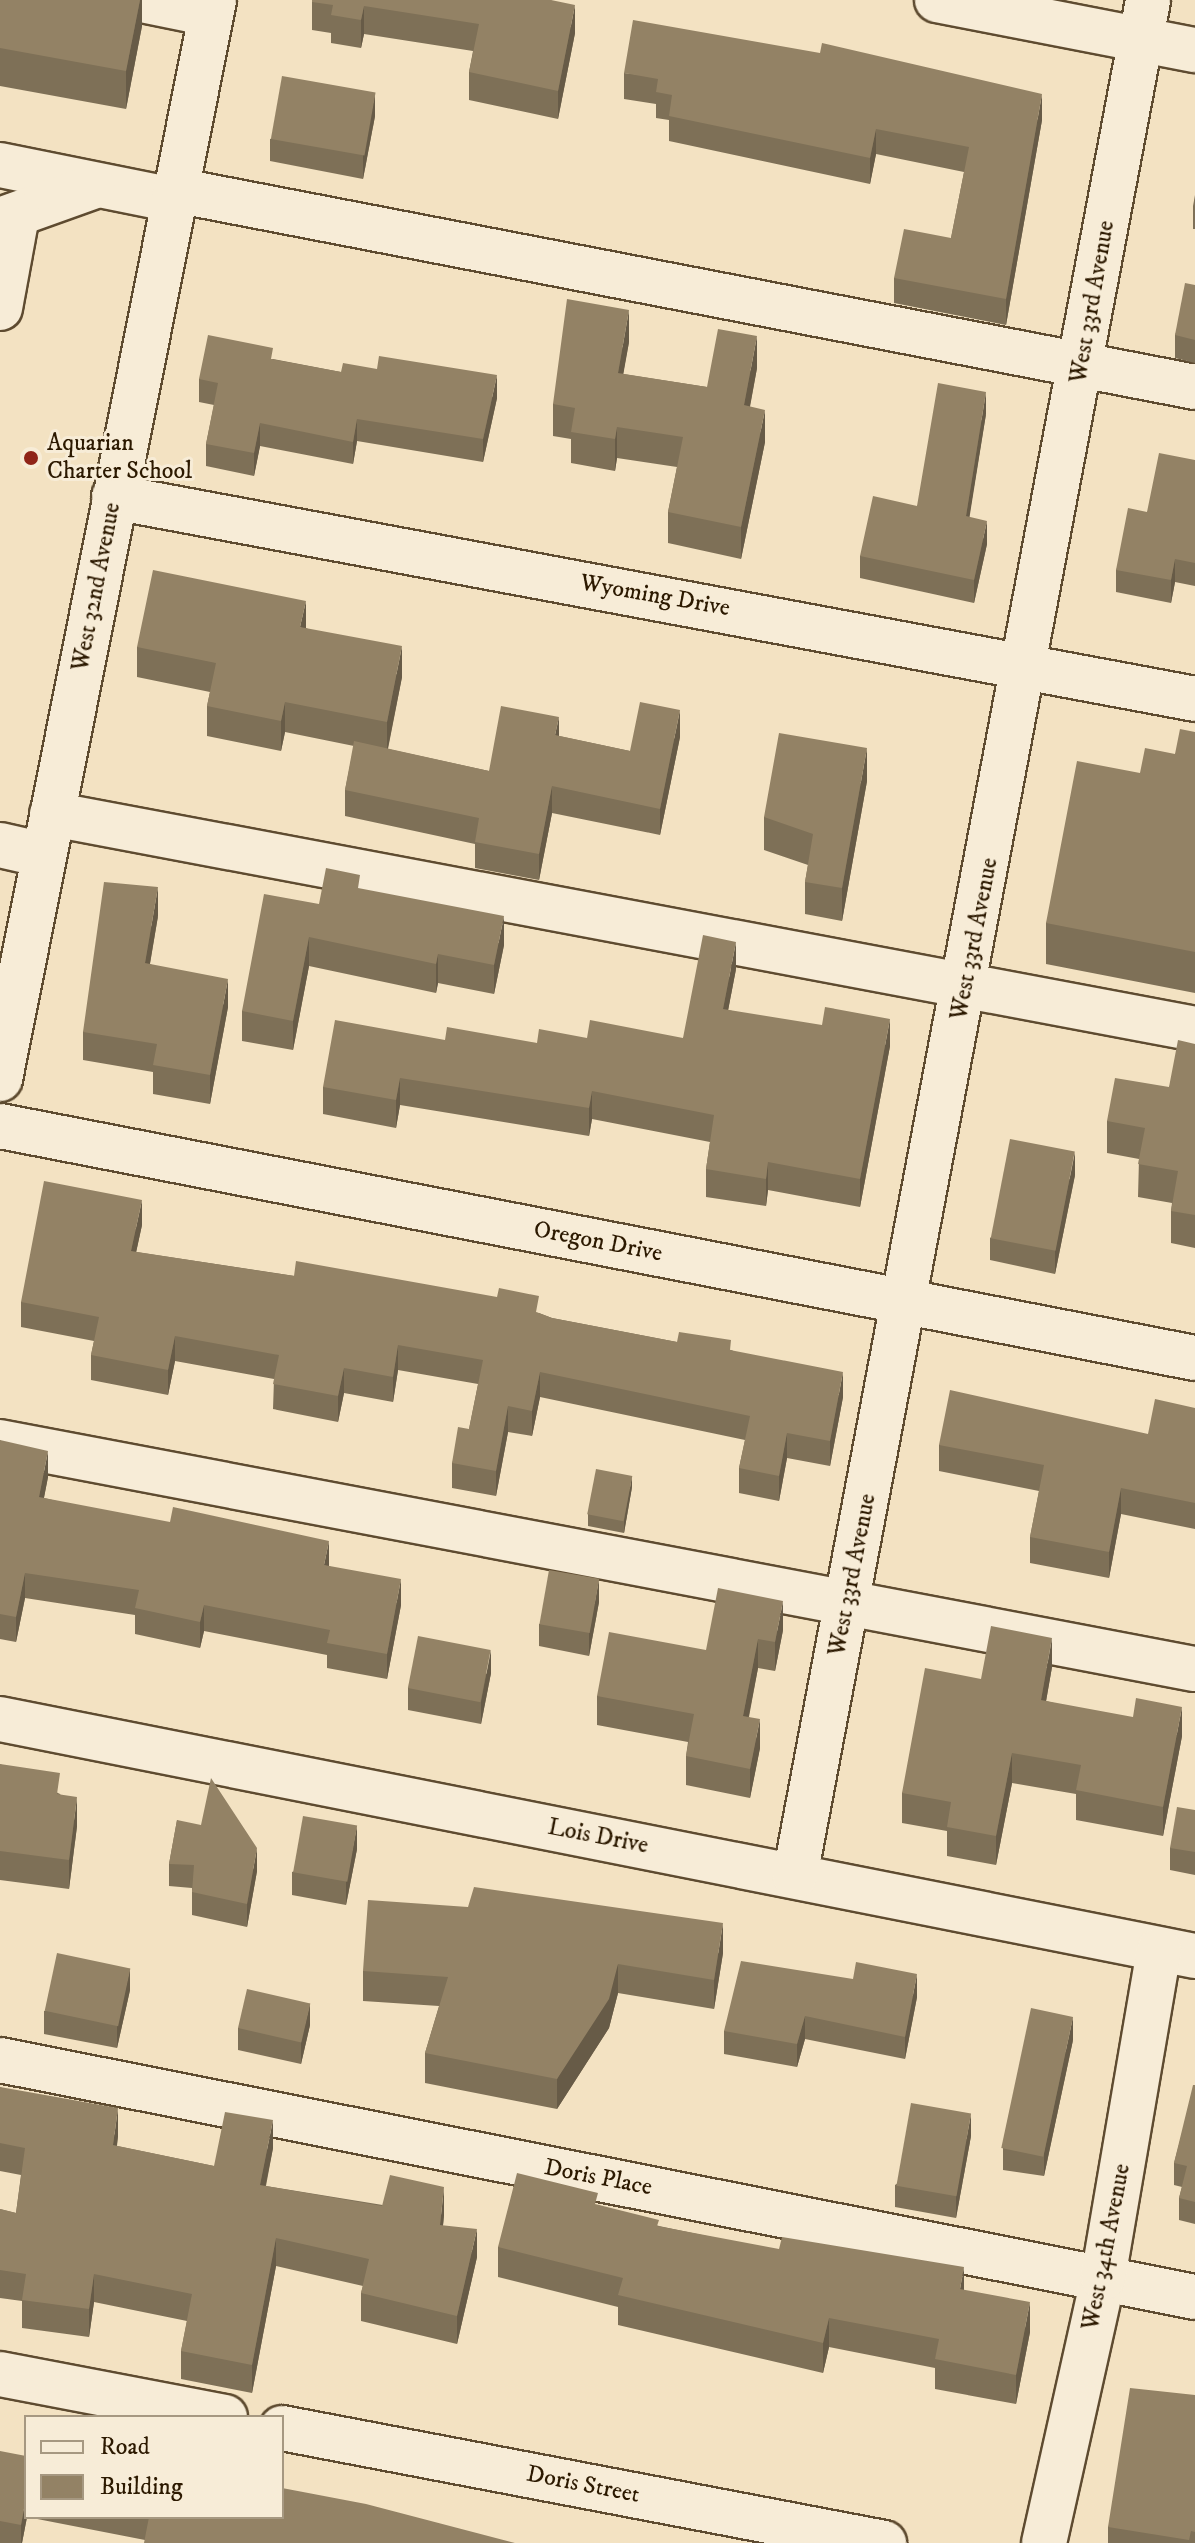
<!DOCTYPE html>
<html>
<head>
<meta charset="utf-8">
<style>
	body { margin:0 }
	#map { position:relative; width:1195px; height:2543px; overflow:hidden; background:#f3e2c2; font-family:"IM FELL DW Pica",serif }
	div>[style] { position:absolute }
	.roads { filter:drop-shadow(2px 0 #5e4b30) drop-shadow(-2px 0 #5e4b30) drop-shadow(0 2px #5e4b30) drop-shadow(0 -2px #5e4b30) }
	.minor>* { height:44px; margin:-22px; padding:0 22px; transform-origin:22px; border-radius:22px; background:#f7ecd7 }
	.wall>* { inset:0; background:#7e7057 }
	.shaded-wall>* { inset:0; background:#675b47 }
	.building>* { inset:0; background:#938265; transform-origin:0 0 }
	.dots>* { width:22px; height:22px; translate:-50% -50%; box-sizing:border-box; border:4px solid #f7ecd7; border-radius:50% }
	span { translate:-50% -50%; white-space:nowrap; text-align:center; line-height:1.15; -webkit-text-stroke:6px #f7ecd7; paint-order:stroke }
	.street-label { font-size:24px; color:#2c1900 }
	.poi-label { font-size:24px; color:#2c1900 }
	.left { translate:0 -50%; text-align:left }
	.legend { position:absolute; left:24px; top:2415px; width:260px; height:104px; box-sizing:border-box; background:#f7ecd7; border:2px solid #a69881; margin:0; padding:10px 14px; list-style:none; font-size:24px; color:#2c1900 }
	.legend li { display:flex; align-items:center; gap:16px; height:40px }
	.legend b { width:40px; border:2px solid #a69881 }
</style>
</head>
<body>
<div id="map">
	<div class="roads">
		<div class="minor">
			<i style="left:142px;top:0;width:70px;rotate:11.5deg"></i>
			<i style="left:937px;top:0;width:263px;rotate:11deg"></i>
			<i style="left:0;top:165px;width:177px;rotate:11.4deg"></i>
			<i style="left:175px;top:190px;width:1039px;rotate:10.93deg"></i>
			<i style="left:0;top:220px;width:98px;rotate:-19.7deg"></i>
			<i style="left:0;top:308px;width:95px;rotate:-79.6deg"></i>
			<i style="left:114px;top:497px;width:1100px;rotate:10.58deg"></i>
			<i style="left:52px;top:814px;width:1163px;rotate:10.65deg"></i>
			<i style="left:0;top:845px;width:45px;rotate:12.8deg"></i>
			<i style="left:0;top:1079px;width:1100px;rotate:-78.78deg"></i>
			<i style="left:0;top:1126px;width:1217px;rotate:10.99deg"></i>
			<i style="left:0;top:1442px;width:1216px;rotate:10.76deg"></i>
			<i style="left:0;top:1719px;width:1218px;rotate:11.22deg"></i>
			<i style="left:795px;top:1876px;width:1909px;rotate:-79.34deg"></i>
			<i style="left:0;top:2060px;width:1218px;rotate:11.22deg"></i>
			<i style="left:0;top:2374px;width:229px;rotate:10.8deg"></i>
			<i style="left:282px;top:2428px;width:613px;rotate:10.81deg"></i>
			<i style="left:1044px;top:2543px;width:271px;rotate:-77.4deg"></i>
			<i style="left:1103px;top:2278px;width:333px;rotate:-80.3deg"></i>
		</div>
	</div>
	<div class="wall">
		<i style="clip-path:polygon(0 0,142px 0,142px 26px,126px 109px,0 86px)"></i>
		<i style="clip-path:polygon(312px 0,551px 0,575px 33px,558px 119px,469px 100px,469px 72px,473px 51px,364px 34px,361px 48px,331px 43px,331px 33px,312px 30px)"></i>
		<i style="clip-path:polygon(624px 73px,1042px 120px,1006px 325px,894px 303px,894px 278px,951px 238px,964px 172px,876px 154px,870px 184px,669px 141px,669px 120px,656px 118px,656px 104px,624px 99px)"></i>
		<i style="clip-path:polygon(375px 116px,363px 179px,270px 161px,270px 139px)"></i>
		<i style="clip-path:polygon(1195px 195px,1195px 229px,1193px 229px,1193px 206px)"></i>
		<i style="clip-path:polygon(1195px 285px,1195px 363px,1175px 358px,1175px 335px)"></i>
		<i style="clip-path:polygon(629px 342px,623px 374px,707px 387px,757px 368px,750px 407px,765px 442px,741px 559px,668px 543px,668px 512px,677px 467px,617px 458px,615px 471px,571px 463px,571px 439px,553px 436px,553px 404px)"></i>
		<i style="clip-path:polygon(273px 359px,341px 372px,497px 398px,483px 462px,357px 441px,353px 464px,260px 446px,254px 476px,206px 466px,206px 444px,214px 405px,199px 402px,199px 379px)"></i>
		<i style="clip-path:polygon(986px 414px,969px 517px,987px 544px,974px 603px,860px 578px,860px 556px,917px 506px)"></i>
		<i style="clip-path:polygon(1195px 460px,1195px 586px,1175px 582px,1171px 603px,1116px 592px,1116px 570px,1147px 512px)"></i>
		<i style="clip-path:polygon(306px 628px,402px 677px,388px 749px,489px 771px,559px 736px,630px 751px,680px 737px,660px 835px,552px 813px,539px 880px,475px 868px,475px 844px,345px 816px,345px 790px,354px 746px,285px 732px,281px 751px,207px 736px,207px 706px,210px 692px,137px 677px,137px 647px)"></i>
		<i style="clip-path:polygon(1195px 732px,1195px 993px,1046px 964px,1046px 923px,1140px 773px,1175px 754px)"></i>
		<i style="clip-path:polygon(867px 781px,842px 921px,805px 914px,805px 882px,808px 865px,764px 850px,764px 817px)"></i>
		<i style="clip-path:polygon(360px 889px,504px 945px,494px 994px,438px 983px,436px 993px,309px 966px,293px 1050px,242px 1041px,242px 1011px,319px 904px)"></i>
		<i style="clip-path:polygon(158px 916px,150px 964px,228px 1007px,210px 1104px,153px 1094px,153px 1072px,83px 1060px,83px 1032px)"></i>
		<i style="clip-path:polygon(736px 969px,728px 1010px,890px 1046px,860px 1207px,768px 1190px,766px 1206px,706px 1197px,706px 1169px,710px 1142px,592px 1119px,589px 1136px,400px 1105px,396px 1128px,323px 1114px,323px 1087px,445px 1040px,537px 1043px,587px 1038px,683px 1038px)"></i>
		<i style="clip-path:polygon(1195px 1044px,1195px 1248px,1171px 1243px,1171px 1211px,1172px 1203px,1138px 1197px,1139px 1159px,1107px 1153px,1107px 1121px,1169px 1087px)"></i>
		<i style="clip-path:polygon(1075px 1175px,1055px 1274px,990px 1260px,990px 1238px)"></i>
		<i style="clip-path:polygon(142px 1225px,136px 1252px,539px 1313px,552px 1318px,677px 1342px,731px 1350px,843px 1397px,830px 1466px,787px 1458px,779px 1501px,739px 1493px,739px 1468px,745px 1440px,540px 1397px,532px 1436px,508px 1432px,496px 1496px,452px 1488px,452px 1463px,469px 1429px,478px 1384px,398px 1370px,393px 1402px,344px 1393px,338px 1422px,273px 1409px,274px 1379px,175px 1361px,168px 1395px,91px 1380px,91px 1355px,94px 1341px,21px 1327px,21px 1302px)"></i>
		<i style="clip-path:polygon(1195px 1408px,1195px 1529px,1121px 1514px,1109px 1578px,1030px 1563px,1030px 1537px,1039px 1491px,939px 1471px,939px 1445px,1148px 1434px)"></i>
		<i style="clip-path:polygon(0 1440px,48px 1477px,44px 1498px,329px 1566px,401px 1605px,387px 1679px,327px 1668px,327px 1655px,204px 1631px,200px 1648px,135px 1634px,135px 1615px,25px 1598px,16px 1642px,0 1639px)"></i>
		<i style="clip-path:polygon(632px 1487px,624px 1533px,588px 1526px,588px 1514px)"></i>
		<i style="clip-path:polygon(599px 1602px,589px 1656px,539px 1646px,539px 1624px)"></i>
		<i style="clip-path:polygon(783px 1630px,775px 1671px,758px 1668px,749px 1717px,760px 1748px,750px 1798px,686px 1785px,686px 1756px,688px 1742px,597px 1725px,597px 1696px,706px 1650px)"></i>
		<i style="clip-path:polygon(1052px 1667px,1046px 1701px,1182px 1736px,1163px 1836px,1076px 1820px,1076px 1794px,1012px 1783px,996px 1865px,947px 1856px,947px 1831px,902px 1823px,902px 1793px,981px 1679px)"></i>
		<i style="clip-path:polygon(491px 1673px,481px 1724px,408px 1710px,408px 1688px)"></i>
		<i style="clip-path:polygon(0 1764px,60px 1794px,77px 1826px,69px 1889px,0 1880px)"></i>
		<i style="clip-path:polygon(1195px 1810px,1195px 1875px,1170px 1870px,1170px 1848px)"></i>
		<i style="clip-path:polygon(177px 1820px,257px 1871px,247px 1927px,192px 1915px,192px 1888px,169px 1886px,169px 1864px)"></i>
		<i style="clip-path:polygon(357px 1849px,346px 1905px,292px 1895px,292px 1872px)"></i>
		<i style="clip-path:polygon(723px 1953px,714px 2009px,618px 1993px,609px 2028px,557px 2109px,425px 2083px,425px 2053px,439px 2006px,363px 2001px,363px 1971px)"></i>
		<i style="clip-path:polygon(853px 1979px,917px 1997px,905px 2059px,805px 2039px,797px 2067px,724px 2054px,724px 2031px)"></i>
		<i style="clip-path:polygon(130px 1990px,117px 2048px,44px 2034px,44px 2011px)"></i>
		<i style="clip-path:polygon(310px 2025px,301px 2064px,238px 2050px,238px 2028px)"></i>
		<i style="clip-path:polygon(1073px 2040px,1044px 2176px,1003px 2170px,1003px 2148px)"></i>
		<i style="clip-path:polygon(1195px 2085px,1195px 2224px,1179px 2220px,1179px 2198px,1182px 2187px,1174px 2185px,1174px 2163px)"></i>
		<i style="clip-path:polygon(0 2087px,118px 2136px,117px 2146px,214px 2166px,273px 2148px,266px 2186px,444px 2215px,443px 2226px,477px 2257px,457px 2344px,361px 2321px,361px 2293px,363px 2286px,276px 2266px,252px 2393px,181px 2379px,181px 2351px,187px 2321px,94px 2302px,89px 2337px,22px 2328px,22px 2301px,0 2298px,0 2209px,16px 2213px,21px 2175px,0 2171px)"></i>
		<i style="clip-path:polygon(971px 2136px,956px 2218px,895px 2207px,895px 2185px)"></i>
		<i style="clip-path:polygon(598px 2205px,659px 2226px,964px 2290px,1030px 2332px,1016px 2404px,935px 2389px,935px 2368px,829px 2347px,823px 2373px,618px 2325px,618px 2307px,498px 2277px,498px 2247px)"></i>
		<i style="clip-path:polygon(1195px 2395px,1195px 2543px,1108px 2543px,1108px 2527px)"></i>
		<i style="clip-path:polygon(0 2451px,26px 2517px,282px 2517px,145px 2540px,27px 2517px,22px 2543px,0 2543px)"></i>
	</div>
	<div class="shaded-wall">
		<i style="clip-path:polygon(140px 0,142px 0,142px 26px,126px 109px,126px 71px)"></i>
		<i style="clip-path:polygon(575px 5px,575px 33px,558px 119px,558px 91px)"></i>
		<i style="clip-path:polygon(364px 6px,364px 34px,361px 48px,361px 20px)"></i>
		<i style="clip-path:polygon(375px 93px,375px 116px,363px 179px,363px 156px)"></i>
		<i style="clip-path:polygon(1042px 94px,1042px 120px,1006px 325px,1006px 299px)"></i>
		<i style="clip-path:polygon(876px 129px,876px 154px,870px 184px,870px 158px)"></i>
		<i style="clip-path:polygon(629px 310px,629px 342px,618px 404px,618px 373px)"></i>
		<i style="clip-path:polygon(757px 336px,757px 368px,744px 437px,744px 405px)"></i>
		<i style="clip-path:polygon(497px 375px,497px 398px,483px 462px,483px 439px)"></i>
		<i style="clip-path:polygon(986px 392px,986px 414px,966px 539px,966px 516px)"></i>
		<i style="clip-path:polygon(765px 410px,765px 442px,741px 559px,741px 527px)"></i>
		<i style="clip-path:polygon(357px 419px,357px 441px,353px 464px,353px 442px)"></i>
		<i style="clip-path:polygon(260px 423px,260px 446px,254px 476px,254px 453px)"></i>
		<i style="clip-path:polygon(617px 427px,617px 458px,615px 471px,615px 439px)"></i>
		<i style="clip-path:polygon(987px 521px,987px 544px,974px 603px,974px 580px)"></i>
		<i style="clip-path:polygon(1175px 559px,1175px 582px,1171px 603px,1171px 580px)"></i>
		<i style="clip-path:polygon(306px 601px,306px 631px,300px 627px)"></i>
		<i style="clip-path:polygon(402px 646px,402px 677px,387px 752px,387px 722px)"></i>
		<i style="clip-path:polygon(285px 702px,285px 732px,281px 751px,281px 721px)"></i>
		<i style="clip-path:polygon(680px 710px,680px 737px,660px 835px,660px 809px)"></i>
		<i style="clip-path:polygon(559px 717px,559px 743px,555px 735px)"></i>
		<i style="clip-path:polygon(867px 748px,867px 781px,842px 921px,842px 888px)"></i>
		<i style="clip-path:polygon(552px 786px,552px 813px,539px 880px,539px 854px)"></i>
		<i style="clip-path:polygon(158px 887px,158px 916px,145px 992px,145px 963px)"></i>
		<i style="clip-path:polygon(504px 916px,504px 945px,494px 994px,494px 965px)"></i>
		<i style="clip-path:polygon(309px 937px,309px 966px,293px 1050px,293px 1021px)"></i>
		<i style="clip-path:polygon(736px 942px,736px 969px,723px 1037px,723px 1009px)"></i>
		<i style="clip-path:polygon(438px 954px,438px 983px,436px 993px,436px 964px)"></i>
		<i style="clip-path:polygon(228px 979px,228px 1007px,210px 1104px,210px 1075px)"></i>
		<i style="clip-path:polygon(890px 1019px,890px 1046px,860px 1207px,860px 1179px)"></i>
		<i style="clip-path:polygon(400px 1078px,400px 1105px,396px 1128px,396px 1100px)"></i>
		<i style="clip-path:polygon(592px 1091px,592px 1119px,589px 1136px,589px 1108px)"></i>
		<i style="clip-path:polygon(1075px 1152px,1075px 1175px,1055px 1274px,1055px 1251px)"></i>
		<i style="clip-path:polygon(768px 1162px,768px 1190px,766px 1206px,766px 1179px)"></i>
		<i style="clip-path:polygon(142px 1200px,142px 1225px,131px 1276px,131px 1251px)"></i>
		<i style="clip-path:polygon(175px 1336px,175px 1361px,168px 1395px,168px 1370px)"></i>
		<i style="clip-path:polygon(398px 1345px,398px 1370px,393px 1402px,393px 1377px)"></i>
		<i style="clip-path:polygon(344px 1368px,344px 1393px,338px 1422px,338px 1396px)"></i>
		<i style="clip-path:polygon(540px 1372px,540px 1397px,532px 1436px,532px 1411px)"></i>
		<i style="clip-path:polygon(843px 1372px,843px 1397px,830px 1466px,830px 1441px)"></i>
		<i style="clip-path:polygon(508px 1406px,508px 1432px,496px 1496px,496px 1471px)"></i>
		<i style="clip-path:polygon(787px 1433px,787px 1458px,779px 1501px,779px 1476px)"></i>
		<i style="clip-path:polygon(48px 1451px,48px 1477px,39px 1522px,39px 1497px)"></i>
		<i style="clip-path:polygon(632px 1476px,632px 1487px,624px 1533px,624px 1521px)"></i>
		<i style="clip-path:polygon(1121px 1488px,1121px 1514px,1109px 1578px,1109px 1552px)"></i>
		<i style="clip-path:polygon(329px 1541px,329px 1567px,324px 1565px)"></i>
		<i style="clip-path:polygon(25px 1573px,25px 1598px,16px 1642px,16px 1617px)"></i>
		<i style="clip-path:polygon(401px 1579px,401px 1605px,387px 1679px,387px 1654px)"></i>
		<i style="clip-path:polygon(599px 1579px,599px 1602px,589px 1656px,589px 1634px)"></i>
		<i style="clip-path:polygon(783px 1601px,783px 1630px,775px 1671px,775px 1642px)"></i>
		<i style="clip-path:polygon(204px 1605px,204px 1631px,200px 1648px,200px 1622px)"></i>
		<i style="clip-path:polygon(1052px 1638px,1052px 1667px,1041px 1730px,1041px 1700px)"></i>
		<i style="clip-path:polygon(758px 1639px,758px 1668px,743px 1745px,743px 1716px)"></i>
		<i style="clip-path:polygon(491px 1650px,491px 1673px,481px 1724px,481px 1702px)"></i>
		<i style="clip-path:polygon(1182px 1707px,1182px 1736px,1163px 1836px,1163px 1807px)"></i>
		<i style="clip-path:polygon(760px 1719px,760px 1748px,750px 1798px,750px 1769px)"></i>
		<i style="clip-path:polygon(1012px 1753px,1012px 1783px,996px 1865px,996px 1836px)"></i>
		<i style="clip-path:polygon(77px 1797px,77px 1826px,69px 1889px,69px 1860px)"></i>
		<i style="clip-path:polygon(357px 1826px,357px 1849px,346px 1905px,346px 1882px)"></i>
		<i style="clip-path:polygon(257px 1848px,257px 1871px,247px 1927px,247px 1904px)"></i>
		<i style="clip-path:polygon(723px 1923px,723px 1953px,714px 2009px,714px 1980px)"></i>
		<i style="clip-path:polygon(618px 1964px,618px 1993px,609px 2028px,557px 2109px,557px 2079px)"></i>
		<i style="clip-path:polygon(130px 1968px,130px 1990px,117px 2048px,117px 2025px)"></i>
		<i style="clip-path:polygon(917px 1974px,917px 1997px,905px 2059px,905px 2037px)"></i>
		<i style="clip-path:polygon(310px 2003px,310px 2025px,301px 2064px,301px 2041px)"></i>
		<i style="clip-path:polygon(805px 2016px,805px 2039px,797px 2067px,797px 2044px)"></i>
		<i style="clip-path:polygon(1073px 2017px,1073px 2040px,1044px 2176px,1044px 2153px)"></i>
		<i style="clip-path:polygon(118px 2108px,118px 2136px,113px 2173px,113px 2145px)"></i>
		<i style="clip-path:polygon(971px 2114px,971px 2136px,956px 2218px,956px 2196px)"></i>
		<i style="clip-path:polygon(273px 2120px,273px 2148px,260px 2213px,260px 2185px)"></i>
		<i style="clip-path:polygon(444px 2187px,444px 2215px,440px 2254px,440px 2225px)"></i>
		<i style="clip-path:polygon(477px 2229px,477px 2257px,457px 2344px,457px 2316px)"></i>
		<i style="clip-path:polygon(276px 2238px,276px 2266px,252px 2393px,252px 2365px)"></i>
		<i style="clip-path:polygon(964px 2267px,964px 2297px,960px 2289px)"></i>
		<i style="clip-path:polygon(94px 2274px,94px 2302px,89px 2337px,89px 2309px)"></i>
		<i style="clip-path:polygon(1030px 2302px,1030px 2332px,1016px 2404px,1016px 2375px)"></i>
		<i style="clip-path:polygon(829px 2318px,829px 2347px,823px 2373px,823px 2343px)"></i>
		<i style="clip-path:polygon(26px 2498px,27px 2517px,22px 2543px,21px 2543px,21px 2525px)"></i>
	</div>
	<div class="building">
		<i style="clip-path:polygon(0 0,140px 0,126px 71px,0 48px)"></i>
		<i style="clip-path:polygon(312px 0,551px 0,575px 5px,558px 91px,469px 72px,479px 24px,364px 6px,361px 20px,331px 15px,333px 5px,312px 2px)"></i>
		<i style="clip-path:polygon(633px 20px,820px 53px,822px 43px,1042px 94px,1006px 299px,894px 278px,904px 229px,951px 238px,969px 147px,876px 129px,870px 158px,669px 116px,672px 95px,656px 92px,658px 79px,624px 73px)"></i>
		<i style="left:282px;top:76px;width:95px;height:64px;rotate:10deg"></i>
		<i style="clip-path:polygon(1185px 283px,1195px 285px,1195px 340px,1175px 335px)"></i>
		<i style="clip-path:polygon(567px 299px,629px 310px,618px 373px,707px 387px,718px 329px,757px 336px,744px 405px,765px 410px,741px 527px,668px 512px,683px 437px,617px 427px,615px 439px,571px 432px,575px 408px,553px 404px)"></i>
		<i style="clip-path:polygon(208px 335px,273px 348px,271px 359px,341px 372px,343px 363px,377px 369px,379px 356px,497px 375px,483px 439px,357px 419px,353px 442px,260px 423px,254px 453px,206px 444px,218px 383px,199px 379px)"></i>
		<i style="clip-path:polygon(938px 383px,986px 392px,966px 516px,987px 521px,974px 580px,860px 556px,873px 496px,917px 506px)"></i>
		<i style="clip-path:polygon(1159px 453px,1195px 460px,1195px 563px,1175px 559px,1171px 580px,1116px 570px,1128px 508px,1147px 512px)"></i>
		<i style="clip-path:polygon(153px 570px,306px 601px,300px 627px,402px 646px,387px 722px,285px 702px,281px 721px,207px 706px,216px 663px,137px 647px)"></i>
		<i style="clip-path:polygon(640px 702px,680px 710px,660px 809px,552px 786px,539px 854px,475px 842px,479px 818px,345px 790px,354px 741px,489px 771px,501px 706px,559px 717px,555px 735px,630px 751px)"></i>
		<i style="clip-path:polygon(1180px 729px,1195px 732px,1195px 952px,1046px 923px,1077px 761px,1140px 773px,1145px 748px,1175px 754px)"></i>
		<i style="clip-path:polygon(779px 733px,867px 748px,842px 888px,805px 882px,813px 834px,764px 817px)"></i>
		<i style="clip-path:polygon(326px 868px,360px 875px,358px 888px,504px 916px,494px 965px,438px 954px,436px 964px,309px 937px,293px 1021px,242px 1011px,264px 894px,319px 904px)"></i>
		<i style="clip-path:polygon(104px 882px,158px 887px,145px 963px,228px 979px,210px 1075px,153px 1065px,157px 1044px,83px 1032px)"></i>
		<i style="clip-path:polygon(703px 935px,736px 942px,723px 1009px,822px 1025px,825px 1007px,890px 1019px,860px 1179px,768px 1162px,766px 1179px,706px 1169px,714px 1115px,592px 1091px,589px 1108px,400px 1078px,396px 1100px,323px 1087px,335px 1020px,445px 1040px,447px 1027px,537px 1043px,539px 1029px,587px 1038px,590px 1020px,683px 1038px)"></i>
		<i style="clip-path:polygon(1178px 1040px,1195px 1044px,1195px 1215px,1171px 1211px,1178px 1171px,1138px 1164px,1145px 1128px,1107px 1121px,1115px 1078px,1169px 1087px)"></i>
		<i style="left:1010px;top:1139px;width:66px;height:101px;rotate:11deg"></i>
		<i style="clip-path:polygon(44px 1181px,142px 1200px,131px 1251px,294px 1276px,296px 1261px,497px 1297px,499px 1288px,539px 1296px,536px 1312px,552px 1318px,677px 1342px,679px 1332px,731px 1340px,730px 1350px,843px 1372px,830px 1441px,787px 1433px,779px 1476px,739px 1468px,750px 1416px,540px 1372px,532px 1411px,508px 1406px,496px 1471px,452px 1463px,458px 1427px,469px 1429px,483px 1360px,398px 1345px,393px 1377px,344px 1368px,338px 1396px,273px 1384px,279px 1355px,175px 1336px,168px 1370px,91px 1355px,99px 1317px,21px 1302px)"></i>
		<i style="clip-path:polygon(950px 1390px,1148px 1434px,1155px 1399px,1195px 1408px,1195px 1503px,1121px 1488px,1109px 1552px,1030px 1537px,1044px 1465px,939px 1445px)"></i>
		<i style="clip-path:polygon(0 1440px,48px 1451px,39px 1497px,170px 1522px,173px 1507px,329px 1541px,324px 1565px,401px 1579px,387px 1654px,327px 1643px,330px 1630px,204px 1605px,200px 1622px,135px 1608px,139px 1590px,25px 1573px,16px 1617px,0 1614px)"></i>
		<i style="left:596px;top:1469px;width:37px;height:46px;rotate:11deg"></i>
		<i style="left:549px;top:1570px;width:51px;height:55px;rotate:10deg"></i>
		<i style="clip-path:polygon(718px 1588px,783px 1601px,775px 1642px,758px 1639px,743px 1716px,760px 1719px,750px 1769px,686px 1756px,694px 1714px,597px 1696px,609px 1632px,706px 1650px)"></i>
		<i style="clip-path:polygon(991px 1626px,1052px 1638px,1041px 1700px,1133px 1717px,1136px 1698px,1182px 1707px,1163px 1807px,1076px 1790px,1081px 1765px,1012px 1753px,996px 1836px,947px 1827px,951px 1802px,902px 1793px,925px 1668px,981px 1679px)"></i>
		<i style="left:418px;top:1636px;width:74px;height:53px;rotate:11deg"></i>
		<i style="clip-path:polygon(0 1764px,60px 1773px,57px 1794px,77px 1797px,69px 1860px,0 1851px)"></i>
		<i style="clip-path:polygon(211px 1778px,257px 1848px,247px 1904px,192px 1892px,194px 1865px,169px 1864px,177px 1820px,201px 1825px)"></i>
		<i style="clip-path:polygon(1177px 1807px,1195px 1810px,1195px 1852px,1170px 1848px)"></i>
		<i style="left:303px;top:1816px;width:55px;height:57px;rotate:10deg"></i>
		<i style="clip-path:polygon(474px 1887px,723px 1923px,714px 1980px,618px 1964px,609px 1999px,557px 2079px,425px 2053px,448px 1977px,363px 1971px,368px 1900px,468px 1907px)"></i>
		<i style="left:57px;top:1953px;width:75px;height:59px;rotate:12deg"></i>
		<i style="clip-path:polygon(741px 1961px,853px 1979px,856px 1962px,917px 1974px,905px 2037px,805px 2016px,797px 2044px,724px 2031px)"></i>
		<i style="left:247px;top:1989px;width:65px;height:40px;rotate:13deg"></i>
		<i style="left:1031px;top:2008px;width:43px;height:143px;rotate:12deg"></i>
		<i style="clip-path:polygon(1193px 2085px,1195px 2085px,1195px 2202px,1179px 2198px,1187px 2166px,1174px 2163px)"></i>
		<i style="clip-path:polygon(0 2087px,118px 2108px,113px 2145px,214px 2166px,225px 2112px,273px 2120px,260px 2185px,382px 2206px,390px 2175px,444px 2187px,440px 2225px,477px 2229px,457px 2316px,361px 2293px,369px 2259px,276px 2238px,252px 2365px,181px 2351px,192px 2294px,94px 2274px,89px 2309px,22px 2300px,26px 2274px,0 2270px,0 2209px,16px 2213px,25px 2148px,0 2143px)"></i>
		<i style="left:911px;top:2103px;width:61px;height:84px;rotate:10deg"></i>
		<i style="clip-path:polygon(517px 2173px,598px 2193px,595px 2204px,659px 2220px,657px 2226px,779px 2249px,782px 2237px,964px 2267px,960px 2289px,1030px 2302px,1016px 2375px,935px 2359px,939px 2339px,829px 2318px,823px 2343px,618px 2295px,623px 2278px,498px 2247px)"></i>
		<i style="clip-path:polygon(1130px 2388px,1195px 2395px,1195px 2532px,1191px 2531px,1189px 2540px,1108px 2527px)"></i>
		<i style="clip-path:polygon(0 2451px,26px 2456px,26px 2498px,21px 2525px,0 2521px)"></i>
		<i style="clip-path:polygon(282px 2488px,366px 2504px,515px 2543px,144px 2543px,149px 2517px,282px 2517px)"></i>
	</div>
	<div class="dots">
		<i style="left:31px;top:458px;background:#8f2418"></i>
	</div>
	<div class="street-label">
		<span style="left:1093px;top:302px;rotate:-80deg">West 33rd Avenue</span>
		<span style="left:97px;top:587px;rotate:-79deg">West 32nd Avenue</span>
		<span style="left:655px;top:596px;rotate:10deg">Wyoming Drive</span>
		<span style="left:975px;top:939px;rotate:-79deg">West 33rd Avenue</span>
		<span style="left:598px;top:1242px;rotate:11deg">Oregon Drive</span>
		<span style="left:853px;top:1575px;rotate:-79deg">West 33rd Avenue</span>
		<span style="left:598px;top:1837px;rotate:11deg">Lois Drive</span>
		<span style="left:598px;top:2178px;rotate:11deg">Doris Place</span>
		<span style="left:1107px;top:2247px;rotate:-79deg">West 34th Avenue</span>
		<span style="left:583px;top:2485px;rotate:11deg">Doris Street</span>
	</div>
	<div class="poi-label">
		<span class="left" style="left:47px;top:458px">Aquarian<br>Charter School</span>
	</div>
	<ul class="legend">
	<li><b style="height:10px;background:#f7ecd7"></b>Road</li>
	<li><b style="height:22px;background:#938265"></b>Building</li>
	</ul>
</div>
</body>
</html>
